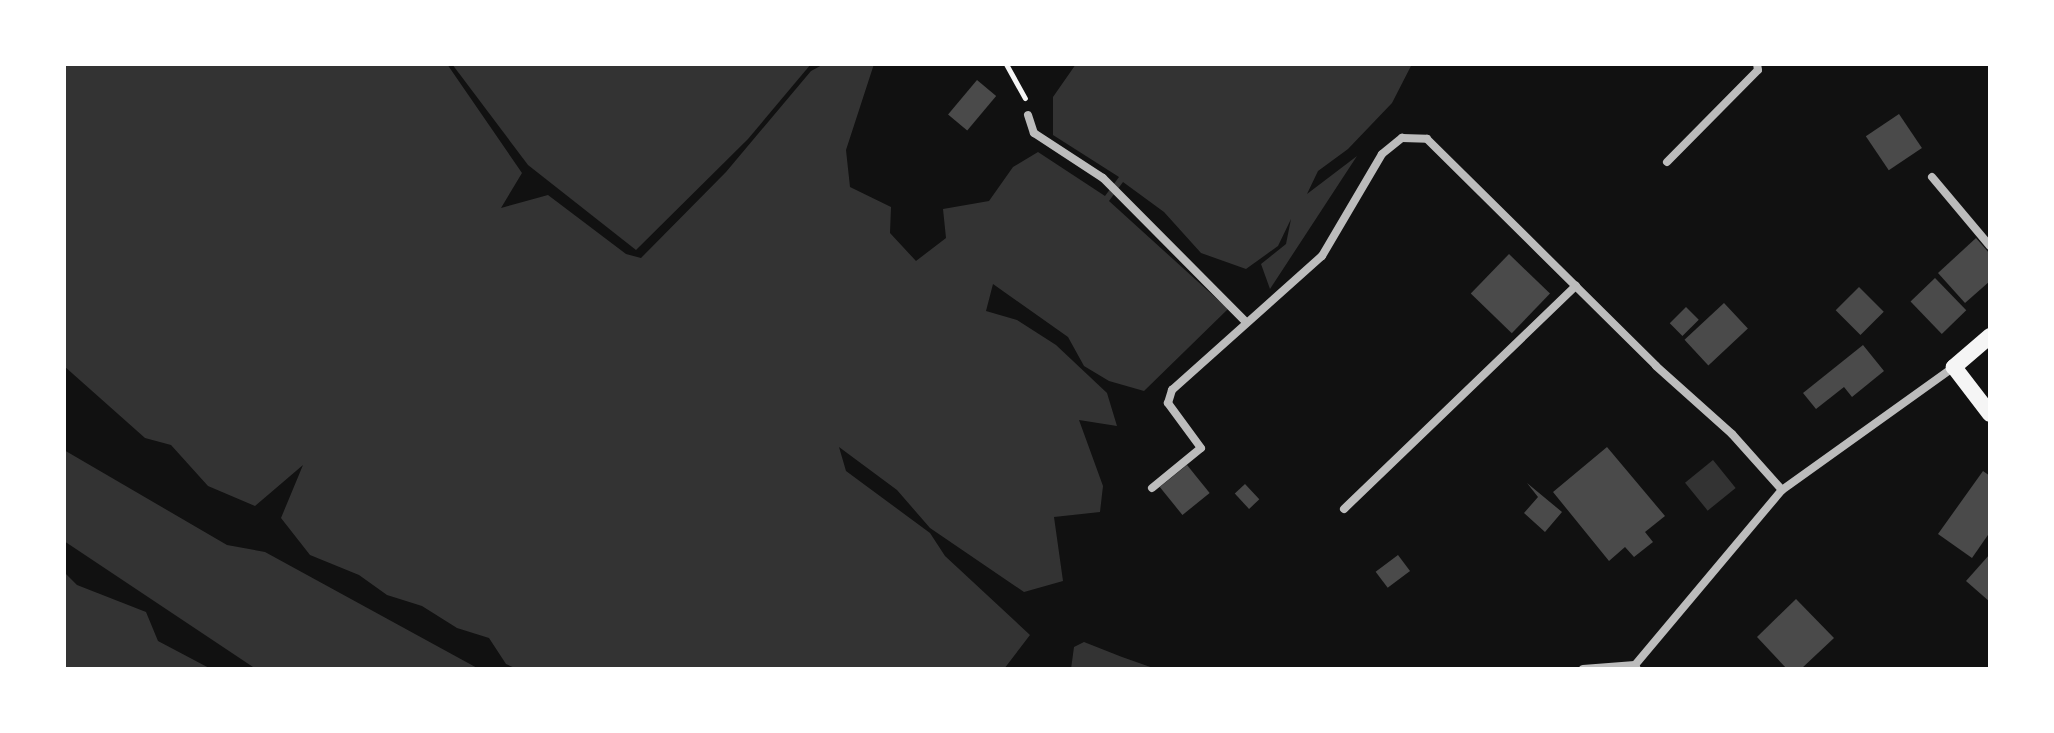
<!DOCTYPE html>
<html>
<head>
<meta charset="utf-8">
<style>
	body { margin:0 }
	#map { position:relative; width:2054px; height:733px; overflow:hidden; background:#111; font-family:"Golos Text",sans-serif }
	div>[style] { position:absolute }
	.water>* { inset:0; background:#333; transform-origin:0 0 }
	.building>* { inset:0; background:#4a4a4a; transform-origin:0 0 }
	.path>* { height:5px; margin:-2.5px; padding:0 2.5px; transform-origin:2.5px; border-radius:2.5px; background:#f5f5f5 }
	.minor>* { height:8px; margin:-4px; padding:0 4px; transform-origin:4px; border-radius:4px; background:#bcbcbc }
	.secondary>* { height:16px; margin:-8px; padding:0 8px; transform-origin:8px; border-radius:8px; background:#f5f5f5 }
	span { translate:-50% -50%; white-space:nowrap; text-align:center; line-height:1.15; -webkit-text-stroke:7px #fff; paint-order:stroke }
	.frame { position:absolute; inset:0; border:66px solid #fff; pointer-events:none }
</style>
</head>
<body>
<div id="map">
	<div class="water">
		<i style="clip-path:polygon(64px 64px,447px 64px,522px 173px,501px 208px,548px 195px,626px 254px,641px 258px,726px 172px,811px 71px,824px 64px,874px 64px,846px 150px,850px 187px,891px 207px,890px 233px,916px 261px,946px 238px,943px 209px,989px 201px,1013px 167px,1038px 152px,1105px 196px,1119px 177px,1053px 135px,1053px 97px,1076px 64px,1412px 64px,1392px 103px,1348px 149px,1318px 171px,1307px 194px,1357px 156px,1270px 289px,1261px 264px,1286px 244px,1291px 219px,1278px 246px,1246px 269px,1201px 253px,1164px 212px,1123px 182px,1109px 201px,1228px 309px,1144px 391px,1109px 381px,1084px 366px,1068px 337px,993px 284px,986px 311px,1017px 320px,1056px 345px,1107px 393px,1117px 426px,1079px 420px,1103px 486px,1100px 512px,1054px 517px,1063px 581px,1024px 592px,930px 528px,897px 490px,839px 447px,846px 471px,930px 533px,945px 556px,1030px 635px,1004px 669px,517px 669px,506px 664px,489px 638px,457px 628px,422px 606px,387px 595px,359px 575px,310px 555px,281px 518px,303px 465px,255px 506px,208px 486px,171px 445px,145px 438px,64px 366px)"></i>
		<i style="clip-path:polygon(452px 64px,811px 64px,748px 139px,636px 250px,528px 165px)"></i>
		<i style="clip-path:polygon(64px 450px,227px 545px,265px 552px,479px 669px,256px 669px,64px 541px)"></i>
		<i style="left:1713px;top:460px;width:36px;height:36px;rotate:51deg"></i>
		<i style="clip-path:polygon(64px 572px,77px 585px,146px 612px,158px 641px,211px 669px,64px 669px)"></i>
		<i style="clip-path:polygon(1084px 642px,1122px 657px,1156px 669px,1071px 669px,1074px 647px)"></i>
	</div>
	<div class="building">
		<i style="left:977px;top:80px;width:25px;height:45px;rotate:40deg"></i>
		<i style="left:1899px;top:114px;width:41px;height:40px;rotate:56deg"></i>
		<i style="clip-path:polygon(1976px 238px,1990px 254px,1990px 281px,1965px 303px,1938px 273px)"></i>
		<i style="left:1509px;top:254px;width:57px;height:55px;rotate:44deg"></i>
		<i style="left:1935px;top:278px;width:45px;height:34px;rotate:46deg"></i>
		<i style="left:1859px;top:287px;width:35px;height:33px;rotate:45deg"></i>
		<i style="left:1724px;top:303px;width:35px;height:54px;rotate:47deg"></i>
		<i style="left:1686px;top:307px;width:18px;height:23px;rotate:45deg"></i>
		<i style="clip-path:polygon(1863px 345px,1884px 371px,1852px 397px,1844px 387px,1816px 409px,1803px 393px)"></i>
		<i style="clip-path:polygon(1607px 447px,1665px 516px,1645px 532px,1653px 542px,1634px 557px,1625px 547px,1609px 561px,1553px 492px)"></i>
		<i style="left:1187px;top:465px;width:36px;height:35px;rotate:51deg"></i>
		<i style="clip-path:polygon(1983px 471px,1990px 476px,1990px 532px,1972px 558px,1938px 534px)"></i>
		<i style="clip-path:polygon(1527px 483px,1562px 512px,1545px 532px,1524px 513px,1538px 497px)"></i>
		<i style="left:1245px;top:484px;width:21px;height:14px;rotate:47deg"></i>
		<i style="clip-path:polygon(1990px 554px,1990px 602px,1966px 581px)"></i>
		<i style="left:1398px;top:555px;width:20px;height:28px;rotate:53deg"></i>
		<i style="clip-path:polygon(1796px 599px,1834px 638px,1801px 669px,1787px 669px,1757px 637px)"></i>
	</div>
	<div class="path">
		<i style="left:1006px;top:64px;width:39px;rotate:61deg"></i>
	</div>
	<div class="minor">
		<i style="left:1028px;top:115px;width:19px;rotate:72deg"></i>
		<i style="left:1034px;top:133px;width:82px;rotate:33.1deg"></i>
		<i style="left:1103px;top:178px;width:202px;rotate:45.2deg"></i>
		<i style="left:1667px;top:162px;width:129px;rotate:-45.3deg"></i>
		<i style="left:1758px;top:70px;width:6px;rotate:-99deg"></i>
		<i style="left:1932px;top:177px;width:90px;rotate:50deg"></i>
		<i style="left:1152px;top:488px;width:63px;rotate:-39.2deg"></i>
		<i style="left:1201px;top:448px;width:56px;rotate:-126.3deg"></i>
		<i style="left:1168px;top:403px;width:14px;rotate:-73deg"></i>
		<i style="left:1172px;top:390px;width:201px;rotate:-41.8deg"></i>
		<i style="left:1322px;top:256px;width:118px;rotate:-59.5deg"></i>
		<i style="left:1382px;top:154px;width:26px;rotate:-39deg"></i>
		<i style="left:1402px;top:138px;width:25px;rotate:2deg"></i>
		<i style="left:1427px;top:139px;width:322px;rotate:44.7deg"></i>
		<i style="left:1656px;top:366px;width:102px;rotate:41.8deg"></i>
		<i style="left:1732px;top:434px;width:75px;rotate:48.2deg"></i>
		<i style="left:1344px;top:509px;width:322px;rotate:-43.9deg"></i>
		<i style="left:1583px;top:669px;width:52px;rotate:-4.4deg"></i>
		<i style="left:1637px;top:669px;width:4px;rotate:-117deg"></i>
		<i style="left:1635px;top:665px;width:229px;rotate:-50deg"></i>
		<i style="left:1782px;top:490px;width:211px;rotate:-35.6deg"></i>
	</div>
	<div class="secondary">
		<i style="left:1990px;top:336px;width:48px;rotate:139.3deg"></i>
		<i style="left:1954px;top:367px;width:59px;rotate:52.5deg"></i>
	</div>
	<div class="frame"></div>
</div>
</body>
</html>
